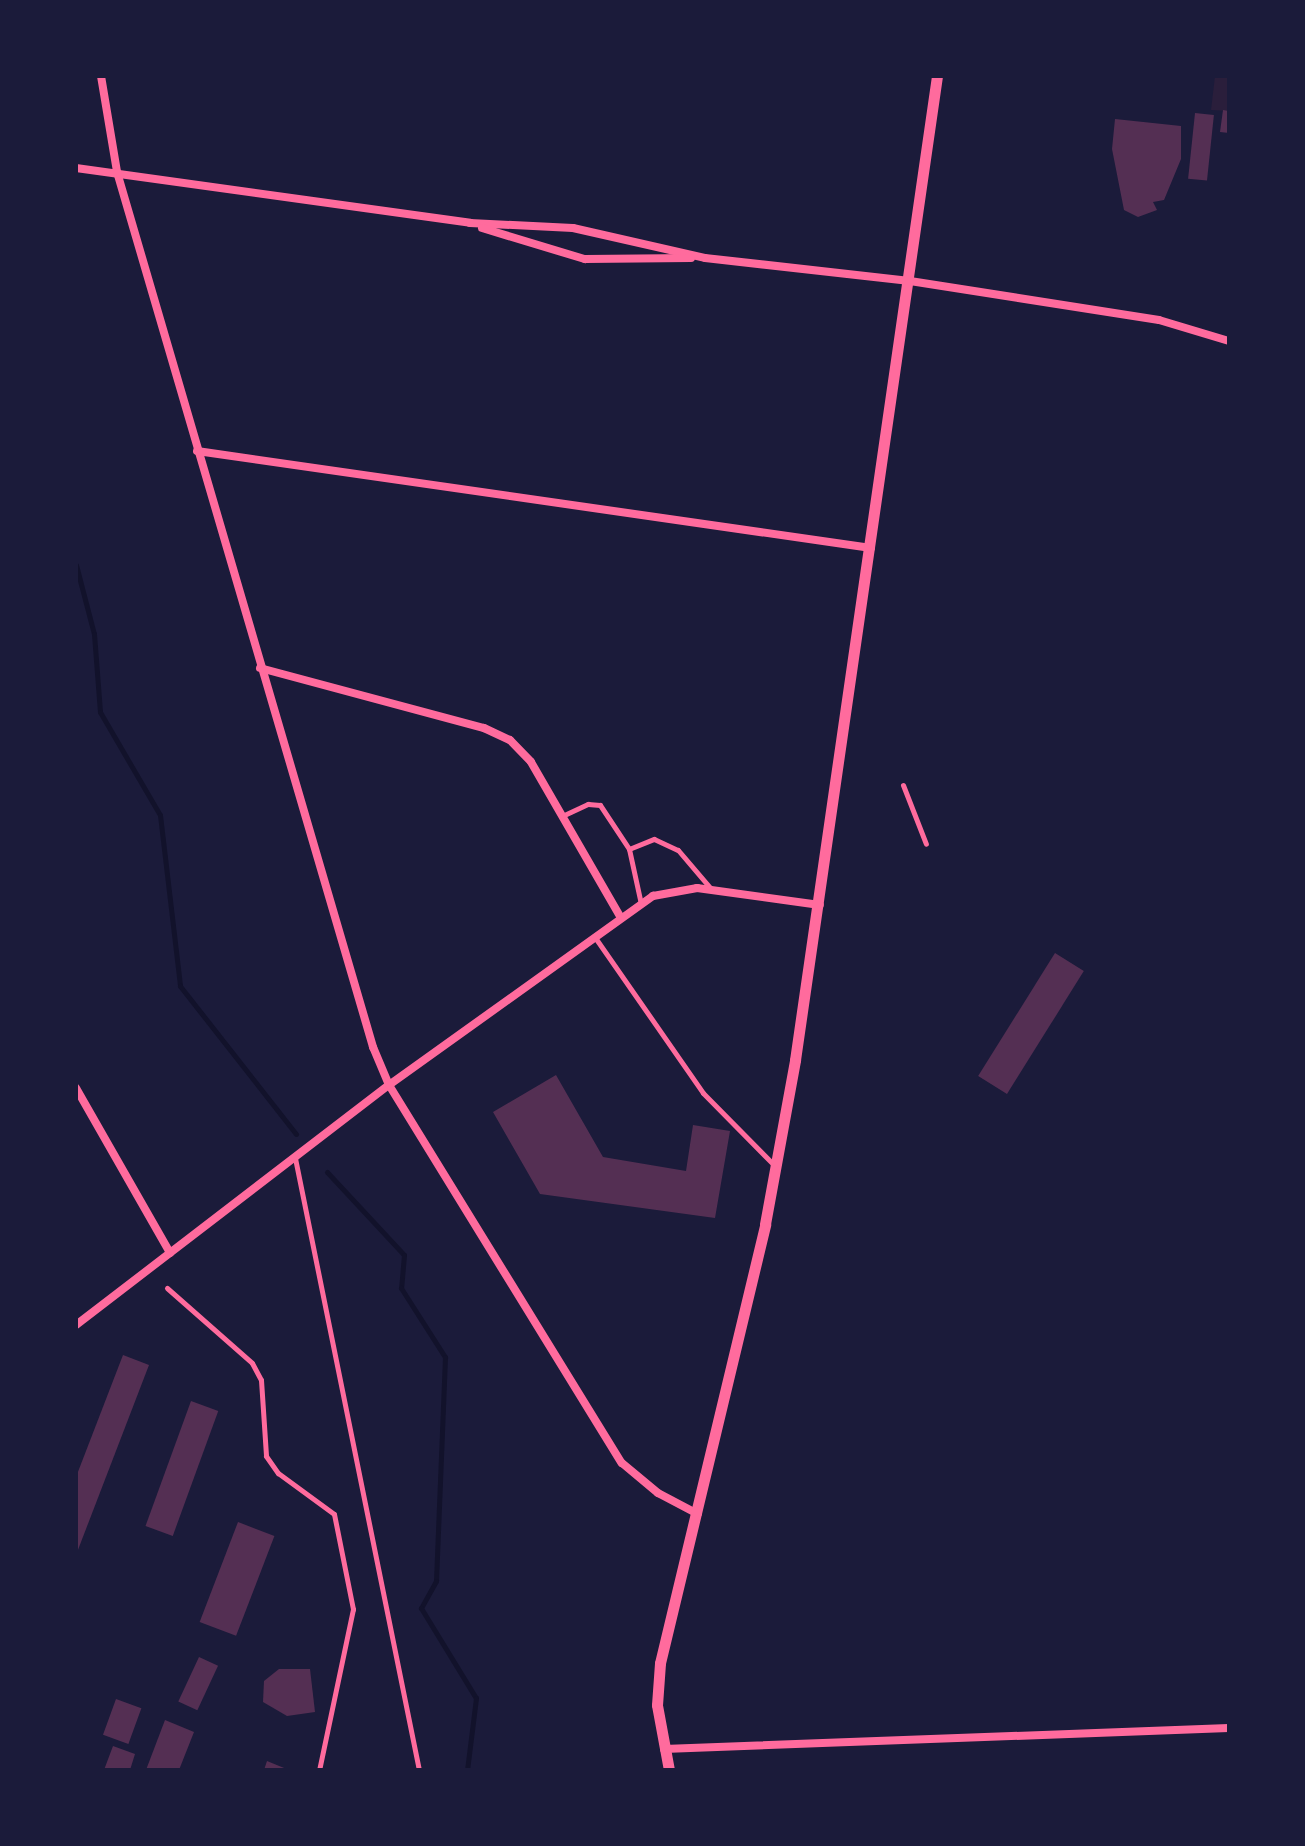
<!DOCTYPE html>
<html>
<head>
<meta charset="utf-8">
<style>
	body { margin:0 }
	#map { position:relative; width:1305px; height:1846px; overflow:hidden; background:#1b1b3a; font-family:"DM Sans",sans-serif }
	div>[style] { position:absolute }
	.green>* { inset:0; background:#2a1e3b }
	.stream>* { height:5px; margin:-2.5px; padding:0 2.5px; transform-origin:2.5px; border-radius:2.5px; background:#12122b }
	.building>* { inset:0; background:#542f53; transform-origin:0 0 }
	.service>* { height:5px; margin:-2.5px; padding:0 2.5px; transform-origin:2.5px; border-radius:2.5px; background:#ff6b9d }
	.minor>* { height:8px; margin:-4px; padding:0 4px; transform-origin:4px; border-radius:4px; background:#ff6b9d }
	.tertiary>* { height:11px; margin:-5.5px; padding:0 5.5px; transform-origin:5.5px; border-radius:5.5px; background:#ff6b9d }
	span { translate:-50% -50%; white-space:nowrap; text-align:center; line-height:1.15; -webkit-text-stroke:6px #1b1b3a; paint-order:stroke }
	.frame { position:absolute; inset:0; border:78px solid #1b1b3a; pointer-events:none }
</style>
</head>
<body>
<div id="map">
	<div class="green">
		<i style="clip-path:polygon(1215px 76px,1229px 76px,1229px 111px,1211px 110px)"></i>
	</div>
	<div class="stream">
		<i style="left:76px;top:565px;width:71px;rotate:75.4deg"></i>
		<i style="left:94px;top:634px;width:78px;rotate:85.6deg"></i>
		<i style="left:100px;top:712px;width:119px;rotate:59.8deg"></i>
		<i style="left:160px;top:815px;width:172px;rotate:83.3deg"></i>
		<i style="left:180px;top:986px;width:188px;rotate:51.9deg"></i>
		<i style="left:327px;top:1172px;width:113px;rotate:47.1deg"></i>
		<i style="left:404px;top:1255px;width:33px;rotate:95deg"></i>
		<i style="left:401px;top:1288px;width:82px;rotate:57.5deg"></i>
		<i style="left:445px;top:1357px;width:224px;rotate:92.3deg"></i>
		<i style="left:436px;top:1581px;width:31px;rotate:119deg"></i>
		<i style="left:421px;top:1608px;width:105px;rotate:58.6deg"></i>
		<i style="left:476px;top:1698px;width:73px;rotate:97.1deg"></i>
	</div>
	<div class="building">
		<i style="clip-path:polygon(1223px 110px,1229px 111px,1229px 133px,1220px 132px)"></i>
		<i style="left:1195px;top:113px;width:19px;height:66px;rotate:6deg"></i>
		<i style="clip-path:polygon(1115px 119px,1181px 126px,1181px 159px,1164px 200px,1153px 202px,1157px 210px,1138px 217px,1124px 210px,1112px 149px)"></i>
		<i style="left:1055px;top:953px;width:34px;height:145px;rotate:32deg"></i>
		<i style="clip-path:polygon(556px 1075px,603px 1157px,686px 1171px,693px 1125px,730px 1131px,715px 1218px,540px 1194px,493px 1112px)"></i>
		<i style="clip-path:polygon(123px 1355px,149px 1365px,76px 1555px,76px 1477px)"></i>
		<i style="left:191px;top:1401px;width:29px;height:133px;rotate:20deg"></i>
		<i style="left:238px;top:1522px;width:39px;height:107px;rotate:21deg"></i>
		<i style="left:199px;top:1657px;width:21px;height:49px;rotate:25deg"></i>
		<i style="clip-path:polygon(279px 1669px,310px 1669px,315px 1712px,287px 1716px,263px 1702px,264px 1681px)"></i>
		<i style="left:116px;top:1699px;width:27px;height:38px;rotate:20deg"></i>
		<i style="clip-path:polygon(165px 1720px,194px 1732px,179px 1770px,146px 1770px)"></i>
		<i style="clip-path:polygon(113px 1746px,135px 1754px,130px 1770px,104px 1770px)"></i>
		<i style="clip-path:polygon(267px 1761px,289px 1770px,264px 1770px)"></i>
	</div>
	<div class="service">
		<i style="left:903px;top:785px;width:63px;rotate:68.7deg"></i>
		<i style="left:562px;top:816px;width:29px;rotate:-25deg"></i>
		<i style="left:588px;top:804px;width:12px;rotate:5deg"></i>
		<i style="left:600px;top:805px;width:53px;rotate:56.6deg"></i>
		<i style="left:641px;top:904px;width:56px;rotate:-102.3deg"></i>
		<i style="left:629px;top:849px;width:27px;rotate:-22deg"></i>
		<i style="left:654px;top:839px;width:26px;rotate:25deg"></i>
		<i style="left:678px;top:850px;width:52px;rotate:49.6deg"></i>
		<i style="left:594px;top:936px;width:191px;rotate:55.2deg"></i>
		<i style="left:703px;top:1093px;width:103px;rotate:45.4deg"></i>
		<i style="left:295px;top:1158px;width:624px;rotate:78.55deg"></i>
		<i style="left:167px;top:1288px;width:113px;rotate:41.4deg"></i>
		<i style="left:252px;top:1363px;width:19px;rotate:62deg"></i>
		<i style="left:261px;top:1380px;width:76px;rotate:86.2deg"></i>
		<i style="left:266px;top:1456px;width:21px;rotate:55deg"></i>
		<i style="left:278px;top:1473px;width:69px;rotate:36.2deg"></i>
		<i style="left:334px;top:1514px;width:97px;rotate:78.7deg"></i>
		<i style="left:353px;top:1609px;width:165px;rotate:101.9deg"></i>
	</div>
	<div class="minor">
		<i style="left:101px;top:76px;width:97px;rotate:80.5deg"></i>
		<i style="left:117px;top:172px;width:912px;rotate:73.69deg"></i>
		<i style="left:373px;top:1047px;width:41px;rotate:67.2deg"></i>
		<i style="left:389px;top:1085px;width:444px;rotate:58.4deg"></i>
		<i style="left:622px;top:1463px;width:47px;rotate:39.8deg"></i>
		<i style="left:658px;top:1493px;width:45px;rotate:27.7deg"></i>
		<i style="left:76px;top:168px;width:398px;rotate:7.9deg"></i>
		<i style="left:470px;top:223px;width:103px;rotate:2.8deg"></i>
		<i style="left:573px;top:228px;width:135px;rotate:12.8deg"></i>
		<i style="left:705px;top:258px;width:206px;rotate:6.4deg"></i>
		<i style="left:910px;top:281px;width:252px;rotate:8.9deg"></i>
		<i style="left:1159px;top:320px;width:73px;rotate:16.7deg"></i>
		<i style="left:482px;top:228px;width:108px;rotate:16.8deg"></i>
		<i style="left:585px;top:259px;width:106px;rotate:-0.5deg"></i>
		<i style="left:197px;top:451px;width:681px;rotate:8.19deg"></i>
		<i style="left:260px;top:668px;width:232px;rotate:15deg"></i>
		<i style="left:484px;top:728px;width:29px;rotate:25deg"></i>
		<i style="left:510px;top:740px;width:30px;rotate:46deg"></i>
		<i style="left:531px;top:762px;width:178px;rotate:60deg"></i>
		<i style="left:76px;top:1088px;width:190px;rotate:60.3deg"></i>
		<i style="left:76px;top:1325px;width:394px;rotate:-37.5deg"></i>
		<i style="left:389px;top:1085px;width:325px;rotate:-35.6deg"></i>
		<i style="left:653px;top:896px;width:45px;rotate:-10.3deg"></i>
		<i style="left:697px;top:888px;width:124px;rotate:7.9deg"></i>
		<i style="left:664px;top:1749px;width:565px;rotate:-2.13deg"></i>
	</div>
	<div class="tertiary">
		<i style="left:669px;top:1770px;width:66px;rotate:-100.5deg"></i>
		<i style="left:657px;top:1705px;width:42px;rotate:-85.9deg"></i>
		<i style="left:660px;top:1663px;width:451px;rotate:-76.5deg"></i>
		<i style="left:765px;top:1224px;width:167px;rotate:-79.6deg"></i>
		<i style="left:795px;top:1060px;width:994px;rotate:-81.79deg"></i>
	</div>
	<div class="frame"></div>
</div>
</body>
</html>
